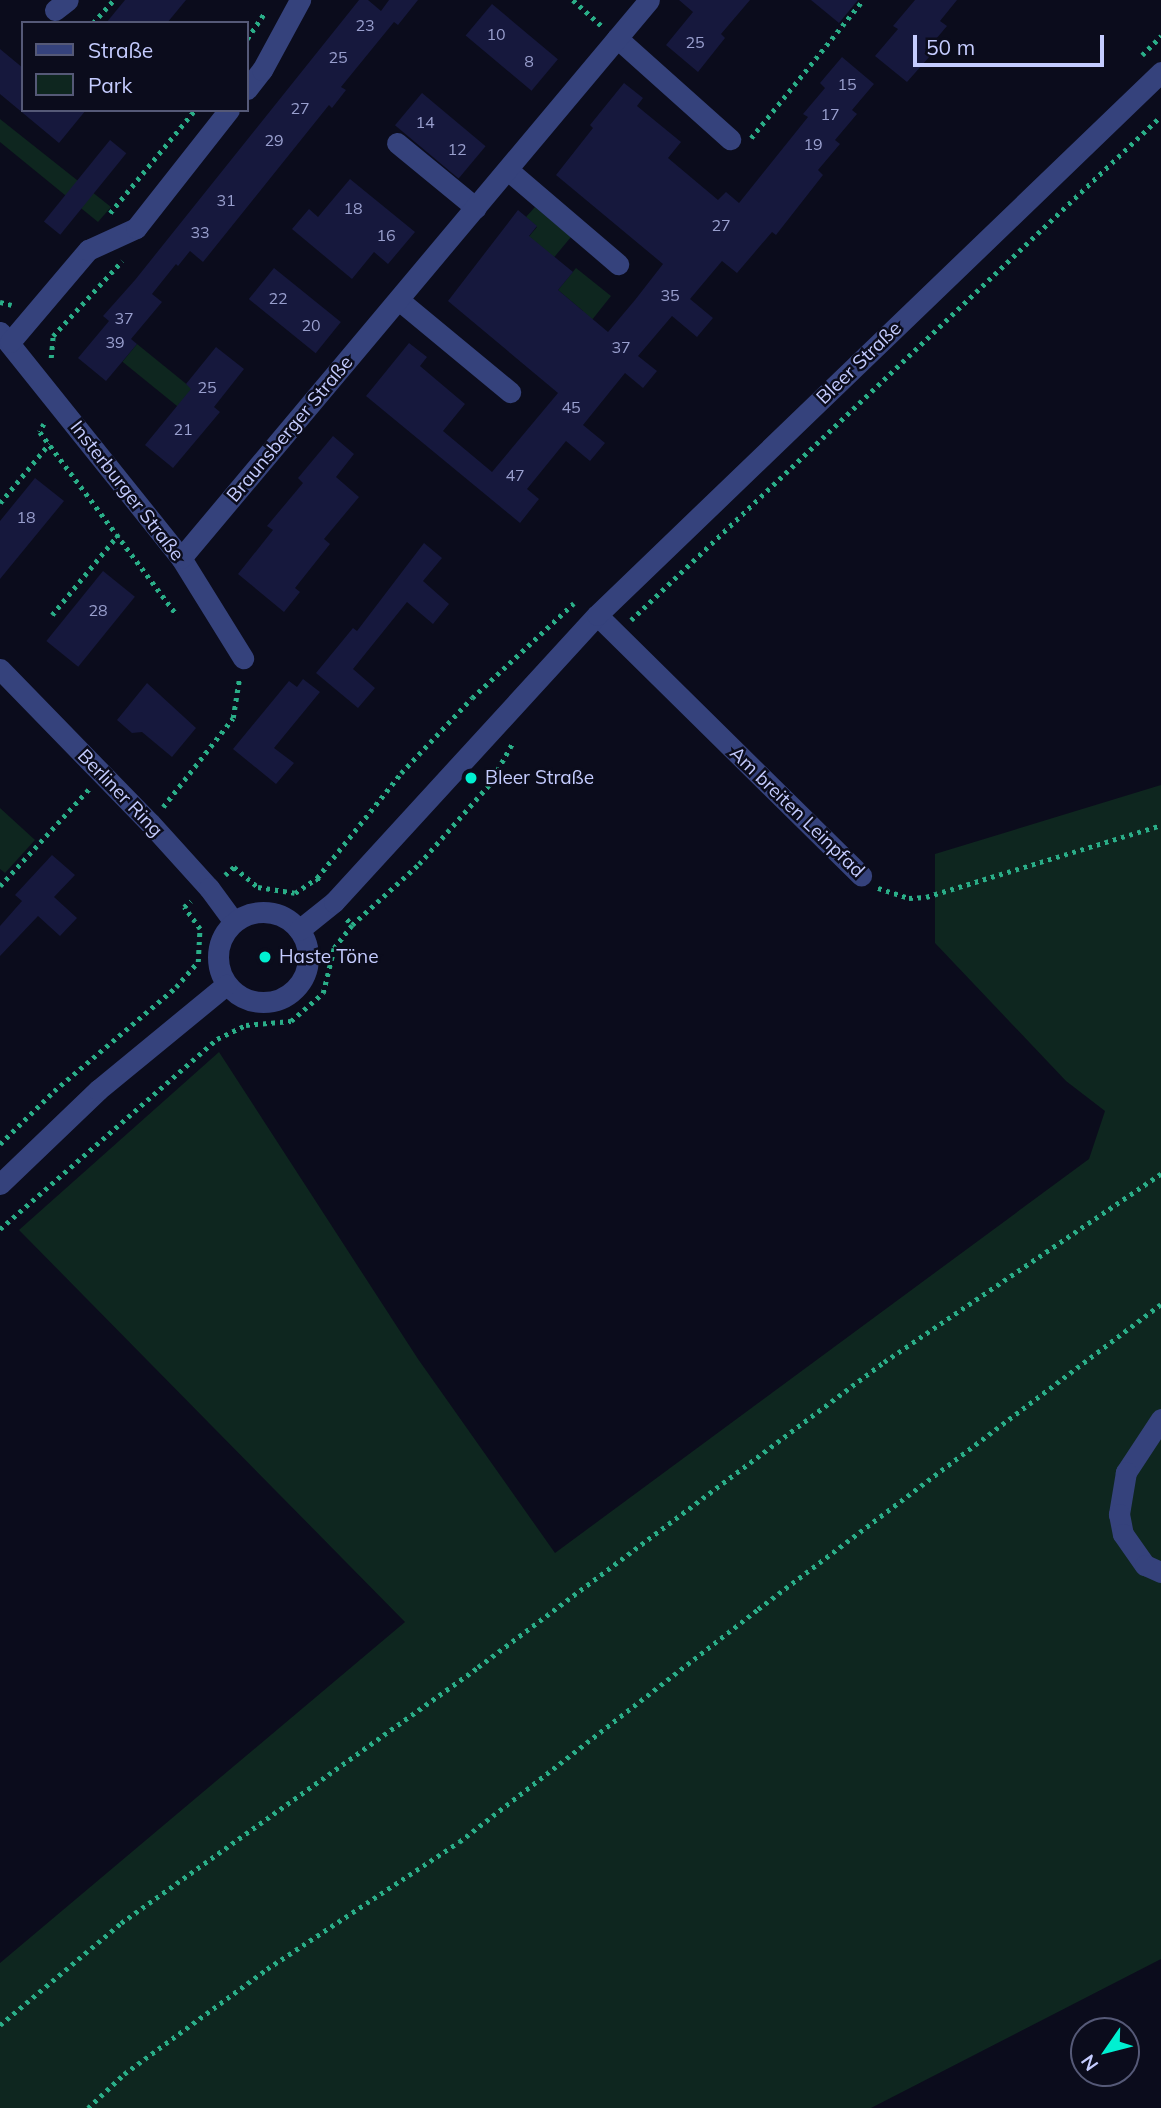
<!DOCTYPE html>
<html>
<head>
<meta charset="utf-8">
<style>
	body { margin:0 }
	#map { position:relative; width:1161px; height:2108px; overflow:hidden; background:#0b0c1c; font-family:Mulish,sans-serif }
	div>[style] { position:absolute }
	.green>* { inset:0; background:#0e261f; transform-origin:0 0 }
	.building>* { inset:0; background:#16183d; transform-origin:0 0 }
	.path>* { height:4.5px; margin-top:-2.25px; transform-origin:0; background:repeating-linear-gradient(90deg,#2aae88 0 3.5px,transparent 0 8.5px) }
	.minor>* { height:21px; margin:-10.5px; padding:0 10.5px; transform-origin:10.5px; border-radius:10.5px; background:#35427c }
	.minor>.ring { margin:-10.5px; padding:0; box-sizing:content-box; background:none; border:21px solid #35427c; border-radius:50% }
	.dots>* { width:19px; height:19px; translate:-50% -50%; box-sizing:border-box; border:4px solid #0b0c1c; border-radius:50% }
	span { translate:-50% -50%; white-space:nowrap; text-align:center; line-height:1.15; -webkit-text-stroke:5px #0b0c1c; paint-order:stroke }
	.number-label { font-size:16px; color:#999fce }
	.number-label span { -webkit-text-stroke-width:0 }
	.street-label { font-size:19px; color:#c5ccff }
	.poi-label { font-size:19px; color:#c5ccff }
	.left { translate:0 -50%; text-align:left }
	.legend { position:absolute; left:21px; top:21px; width:228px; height:91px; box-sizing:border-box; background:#0b0c1c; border:2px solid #555977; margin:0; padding:9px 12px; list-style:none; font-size:21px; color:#c5ccff }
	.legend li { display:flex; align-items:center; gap:14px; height:35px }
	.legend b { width:35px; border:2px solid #555977 }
	.north { position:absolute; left:1070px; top:2017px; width:70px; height:70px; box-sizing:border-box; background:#0b0c1c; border:2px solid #555977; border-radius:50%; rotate:235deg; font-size:19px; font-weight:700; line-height:28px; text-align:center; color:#c5ccff }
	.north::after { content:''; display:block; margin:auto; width:24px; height:32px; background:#00f0d1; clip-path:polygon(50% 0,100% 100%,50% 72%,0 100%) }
	.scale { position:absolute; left:913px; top:35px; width:191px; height:32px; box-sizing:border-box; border:4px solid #c5ccff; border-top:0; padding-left:9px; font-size:21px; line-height:24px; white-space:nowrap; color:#c5ccff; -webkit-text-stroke:5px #0b0c1c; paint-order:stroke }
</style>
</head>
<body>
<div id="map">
	<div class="green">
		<i style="clip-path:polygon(0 119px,111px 207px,98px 222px,0 142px)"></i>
		<i style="clip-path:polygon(535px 207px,571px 237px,541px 273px,516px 252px,537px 227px,526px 217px)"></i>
		<i style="clip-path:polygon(576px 268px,611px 296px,580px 335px,569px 328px,583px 311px,558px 290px)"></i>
		<i style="left:137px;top:344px;width:71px;height:23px;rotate:39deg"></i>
		<i style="clip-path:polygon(1161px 785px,1161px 1959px,871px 2108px,0 2108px,0 1963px,405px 1622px,19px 1230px,219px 1052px,418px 1359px,555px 1553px,1089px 1159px,1105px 1111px,1066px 1081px,935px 943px,935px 854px)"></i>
		<i style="clip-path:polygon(0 808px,35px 840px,5px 873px,0 869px)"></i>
	</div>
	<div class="building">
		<i style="clip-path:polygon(125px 0,186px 0,167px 23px,106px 23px)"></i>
		<i style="clip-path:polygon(359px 0,368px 0,381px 11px,389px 0,418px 0,398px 25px,394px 22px,341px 87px,346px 90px,332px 108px,329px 105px,203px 262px,190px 251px,178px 266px,176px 264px,152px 294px,162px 302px,131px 339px,137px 344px,106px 381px,78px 358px,109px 321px,103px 316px,135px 280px)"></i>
		<i style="clip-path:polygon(679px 0,750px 0,721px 34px,725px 38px,698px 72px,666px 45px,693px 12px)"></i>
		<i style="clip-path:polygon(811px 0,858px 0,839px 23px)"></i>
		<i style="clip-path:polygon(915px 0,957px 0,940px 21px,947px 26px,925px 52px,930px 56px,907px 82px,875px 56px,898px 29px,893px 26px)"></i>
		<i style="left:492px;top:4px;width:86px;height:41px;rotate:40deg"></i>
		<i style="clip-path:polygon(0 49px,23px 68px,23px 110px,86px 110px,59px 143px,0 94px)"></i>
		<i style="clip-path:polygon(842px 57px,874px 84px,852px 110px,857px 114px,835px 140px,840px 144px,818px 170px,823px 175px,776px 235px,772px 232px,737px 273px,722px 261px,690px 299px,713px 318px,697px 337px,672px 316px,638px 356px,657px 371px,643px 388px,625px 373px,583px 425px,605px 443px,590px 461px,566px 441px,527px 489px,539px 499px,520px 523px,366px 396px,409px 343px,427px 357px,420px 366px,465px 404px,443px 431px,492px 472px,558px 393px,448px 301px,518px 210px,537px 226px,529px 236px,573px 272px,558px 290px,608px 332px,635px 300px,663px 264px,556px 175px,593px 128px,590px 125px,624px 83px,643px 98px,637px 106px,681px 142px,668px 158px,718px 200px,726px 192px,739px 203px,808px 117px,803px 114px,825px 88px,820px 83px)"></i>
		<i style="left:422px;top:93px;width:83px;height:42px;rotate:40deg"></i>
		<i style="left:110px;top:140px;width:21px;height:105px;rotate:39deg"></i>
		<i style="clip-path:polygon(350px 179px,415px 232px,388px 264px,374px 252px,352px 279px,292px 229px,309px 209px,318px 217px)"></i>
		<i style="left:274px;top:268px;width:86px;height:40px;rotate:39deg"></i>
		<i style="clip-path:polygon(216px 347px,244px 369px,214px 407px,220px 412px,173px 468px,145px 445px,191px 389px,186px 384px)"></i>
		<i style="clip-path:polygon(333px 436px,354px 454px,336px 477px,359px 497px,324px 539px,330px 544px,295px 588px,300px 592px,284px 612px,238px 574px,273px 530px,267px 526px,303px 483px,298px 478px)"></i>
		<i style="clip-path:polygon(35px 478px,64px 501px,0 579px,0 521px)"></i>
		<i style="clip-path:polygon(424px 543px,442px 558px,423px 581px,449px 604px,433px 624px,407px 602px,353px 669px,375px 688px,358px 708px,316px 673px,353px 628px,357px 631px)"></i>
		<i style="left:103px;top:571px;width:41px;height:90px;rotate:39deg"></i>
		<i style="clip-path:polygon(303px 679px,320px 692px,274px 748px,294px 763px,276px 784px,233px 749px,289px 681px,297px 687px)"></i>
		<i style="clip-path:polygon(147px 683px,196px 728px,172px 757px,142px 732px,132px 733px,117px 720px)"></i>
		<i style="clip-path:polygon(52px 855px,75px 875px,54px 897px,77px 918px,60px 936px,38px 916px,0 956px,0 926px,22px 901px,15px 895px)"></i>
	</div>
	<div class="path">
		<i style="left:573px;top:0;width:38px;rotate:42deg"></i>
		<i style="left:93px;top:23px;width:31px;rotate:-48deg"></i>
		<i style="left:247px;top:39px;width:30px;rotate:-56deg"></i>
		<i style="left:1142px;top:55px;width:27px;rotate:-45deg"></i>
		<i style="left:751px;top:138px;width:178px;rotate:-50.9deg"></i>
		<i style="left:110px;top:213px;width:134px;rotate:-50.5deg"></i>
		<i style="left:0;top:302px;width:12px;rotate:14deg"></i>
		<i style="left:51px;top:358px;width:22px;rotate:-85deg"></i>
		<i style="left:53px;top:336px;width:102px;rotate:-47.4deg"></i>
		<i style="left:44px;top:424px;width:9px;rotate:117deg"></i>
		<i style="left:40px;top:432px;width:229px;rotate:53.2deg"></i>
		<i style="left:0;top:503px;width:77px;rotate:-50.3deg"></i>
		<i style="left:52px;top:615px;width:104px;rotate:-50.5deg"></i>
		<i style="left:631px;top:620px;width:731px;rotate:-43.56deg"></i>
		<i style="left:163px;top:807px;width:113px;rotate:-51.8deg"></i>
		<i style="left:233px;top:718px;width:38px;rotate:-81deg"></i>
		<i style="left:225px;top:875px;width:12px;rotate:-42deg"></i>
		<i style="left:234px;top:867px;width:31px;rotate:40deg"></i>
		<i style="left:258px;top:887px;width:37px;rotate:9deg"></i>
		<i style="left:295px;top:893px;width:27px;rotate:-34deg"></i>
		<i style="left:317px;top:878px;width:7px;rotate:56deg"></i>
		<i style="left:317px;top:878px;width:134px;rotate:-51.3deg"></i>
		<i style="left:401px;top:773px;width:103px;rotate:-46.6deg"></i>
		<i style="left:472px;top:698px;width:139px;rotate:-43deg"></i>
		<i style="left:0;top:886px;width:132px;rotate:-47.5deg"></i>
		<i style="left:878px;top:888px;width:33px;rotate:18deg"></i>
		<i style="left:909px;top:898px;width:17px;rotate:-3deg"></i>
		<i style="left:926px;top:897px;width:246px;rotate:-17deg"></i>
		<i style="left:347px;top:919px;width:8px;rotate:50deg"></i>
		<i style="left:352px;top:925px;width:91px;rotate:-42.3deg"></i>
		<i style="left:419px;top:864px;width:106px;rotate:-48.5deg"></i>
		<i style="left:489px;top:785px;width:47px;rotate:-60.7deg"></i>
		<i style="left:0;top:1144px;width:76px;rotate:-44.5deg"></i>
		<i style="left:54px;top:1091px;width:160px;rotate:-40.4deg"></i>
		<i style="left:176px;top:987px;width:33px;rotate:-49deg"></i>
		<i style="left:198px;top:962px;width:33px;rotate:-87deg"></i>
		<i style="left:200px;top:929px;width:27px;rotate:-126deg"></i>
		<i style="left:184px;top:907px;width:9px;rotate:-41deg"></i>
		<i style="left:0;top:1229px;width:288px;rotate:-41.2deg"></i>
		<i style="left:217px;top:1039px;width:32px;rotate:-26deg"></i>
		<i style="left:246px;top:1025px;width:45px;rotate:-5.1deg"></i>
		<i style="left:291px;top:1021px;width:43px;rotate:-41.2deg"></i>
		<i style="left:323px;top:993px;width:46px;rotate:-76.3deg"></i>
		<i style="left:334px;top:948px;width:29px;rotate:-52deg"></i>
		<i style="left:0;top:2025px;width:158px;rotate:-40.1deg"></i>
		<i style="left:121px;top:1923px;width:439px;rotate:-35.6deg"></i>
		<i style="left:478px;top:1667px;width:508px;rotate:-36.92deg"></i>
		<i style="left:884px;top:1362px;width:335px;rotate:-34.2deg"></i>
		<i style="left:88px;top:2108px;width:50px;rotate:-43.4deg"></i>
		<i style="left:124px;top:2074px;width:177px;rotate:-36.3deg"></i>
		<i style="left:267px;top:1969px;width:230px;rotate:-33.5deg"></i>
		<i style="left:459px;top:1842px;width:379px;rotate:-37.9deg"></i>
		<i style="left:758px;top:1609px;width:505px;rotate:-37.12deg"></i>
	</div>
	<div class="minor">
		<i style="left:55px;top:10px;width:16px;rotate:-38deg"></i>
		<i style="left:617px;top:38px;width:152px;rotate:41.8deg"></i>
		<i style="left:247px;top:89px;width:24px;rotate:-52deg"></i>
		<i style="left:262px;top:70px;width:80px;rotate:-61.5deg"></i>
		<i style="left:397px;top:143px;width:102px;rotate:39.4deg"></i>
		<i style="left:508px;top:170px;width:145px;rotate:40.5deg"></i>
		<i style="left:400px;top:301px;width:143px;rotate:39.6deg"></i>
		<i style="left:0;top:332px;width:290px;rotate:51.3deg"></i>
		<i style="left:181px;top:558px;width:118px;rotate:58.2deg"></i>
		<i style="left:10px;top:342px;width:121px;rotate:-49.7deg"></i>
		<i style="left:88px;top:250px;width:53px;rotate:-24.6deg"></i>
		<i style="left:136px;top:228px;width:150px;rotate:-51.8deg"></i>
		<i style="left:181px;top:558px;width:728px;rotate:-50.01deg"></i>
		<i style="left:597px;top:615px;width:371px;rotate:44.6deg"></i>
		<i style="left:0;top:669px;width:215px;rotate:45.8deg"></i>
		<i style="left:150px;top:823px;width:88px;rotate:47.8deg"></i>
		<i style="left:209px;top:888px;width:42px;rotate:53.7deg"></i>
		<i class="ring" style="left:218px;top:912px;width:69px;height:69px"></i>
		<i style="left:299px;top:930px;width:45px;rotate:-38.7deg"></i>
		<i style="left:334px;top:902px;width:389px;rotate:-47.5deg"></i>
		<i style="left:597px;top:615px;width:783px;rotate:-43.91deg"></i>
		<i style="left:0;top:1184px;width:136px;rotate:-43.8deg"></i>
		<i style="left:98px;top:1090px;width:166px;rotate:-39.4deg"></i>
		<i style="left:1161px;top:1419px;width:64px;rotate:123.4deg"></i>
		<i style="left:1126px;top:1472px;width:43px;rotate:99.5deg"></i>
		<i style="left:1119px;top:1514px;width:20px;rotate:79deg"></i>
		<i style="left:1123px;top:1534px;width:38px;rotate:55deg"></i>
		<i style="left:1145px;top:1565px;width:17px;rotate:24deg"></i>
	</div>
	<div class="dots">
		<i style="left:471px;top:778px;background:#00f0d1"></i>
		<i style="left:265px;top:957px;background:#00f0d1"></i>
	</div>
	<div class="number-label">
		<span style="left:365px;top:25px">23</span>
		<span style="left:496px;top:34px">10</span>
		<span style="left:695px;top:42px">25</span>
		<span style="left:338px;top:57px">25</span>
		<span style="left:529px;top:61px">8</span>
		<span style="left:847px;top:84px">15</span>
		<span style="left:300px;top:108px">27</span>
		<span style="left:830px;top:114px">17</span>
		<span style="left:425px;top:122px">14</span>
		<span style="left:274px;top:140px">29</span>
		<span style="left:813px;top:144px">19</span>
		<span style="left:457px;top:149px">12</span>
		<span style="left:226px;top:200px">31</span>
		<span style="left:353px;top:208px">18</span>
		<span style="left:721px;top:225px">27</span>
		<span style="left:200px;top:232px">33</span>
		<span style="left:386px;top:235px">16</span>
		<span style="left:670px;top:295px">35</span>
		<span style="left:278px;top:298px">22</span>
		<span style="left:124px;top:318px">37</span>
		<span style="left:311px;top:325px">20</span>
		<span style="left:115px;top:342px">39</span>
		<span style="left:621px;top:347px">37</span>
		<span style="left:207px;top:387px">25</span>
		<span style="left:571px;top:407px">45</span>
		<span style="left:183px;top:429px">21</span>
		<span style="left:515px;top:475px">47</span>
		<span style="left:26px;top:517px">18</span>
		<span style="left:98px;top:610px">28</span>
	</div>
	<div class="street-label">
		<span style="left:859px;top:363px;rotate:-44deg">Bleer Straße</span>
		<span style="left:290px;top:429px;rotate:-50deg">Braunsberger Straße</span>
		<span style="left:127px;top:491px;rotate:52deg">Insterburger Straße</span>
		<span style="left:120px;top:793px;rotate:46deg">Berliner Ring</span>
		<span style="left:797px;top:812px;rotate:44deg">Am breiten Leinpfad</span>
	</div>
	<div class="poi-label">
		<span class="left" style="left:485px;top:778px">Bleer Straße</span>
		<span class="left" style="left:279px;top:957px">Haste Töne</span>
	</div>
	<ul class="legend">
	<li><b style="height:9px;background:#35427c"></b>Straße</li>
	<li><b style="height:19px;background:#0e261f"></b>Park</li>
	</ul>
	<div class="north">N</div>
	<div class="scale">50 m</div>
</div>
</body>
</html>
